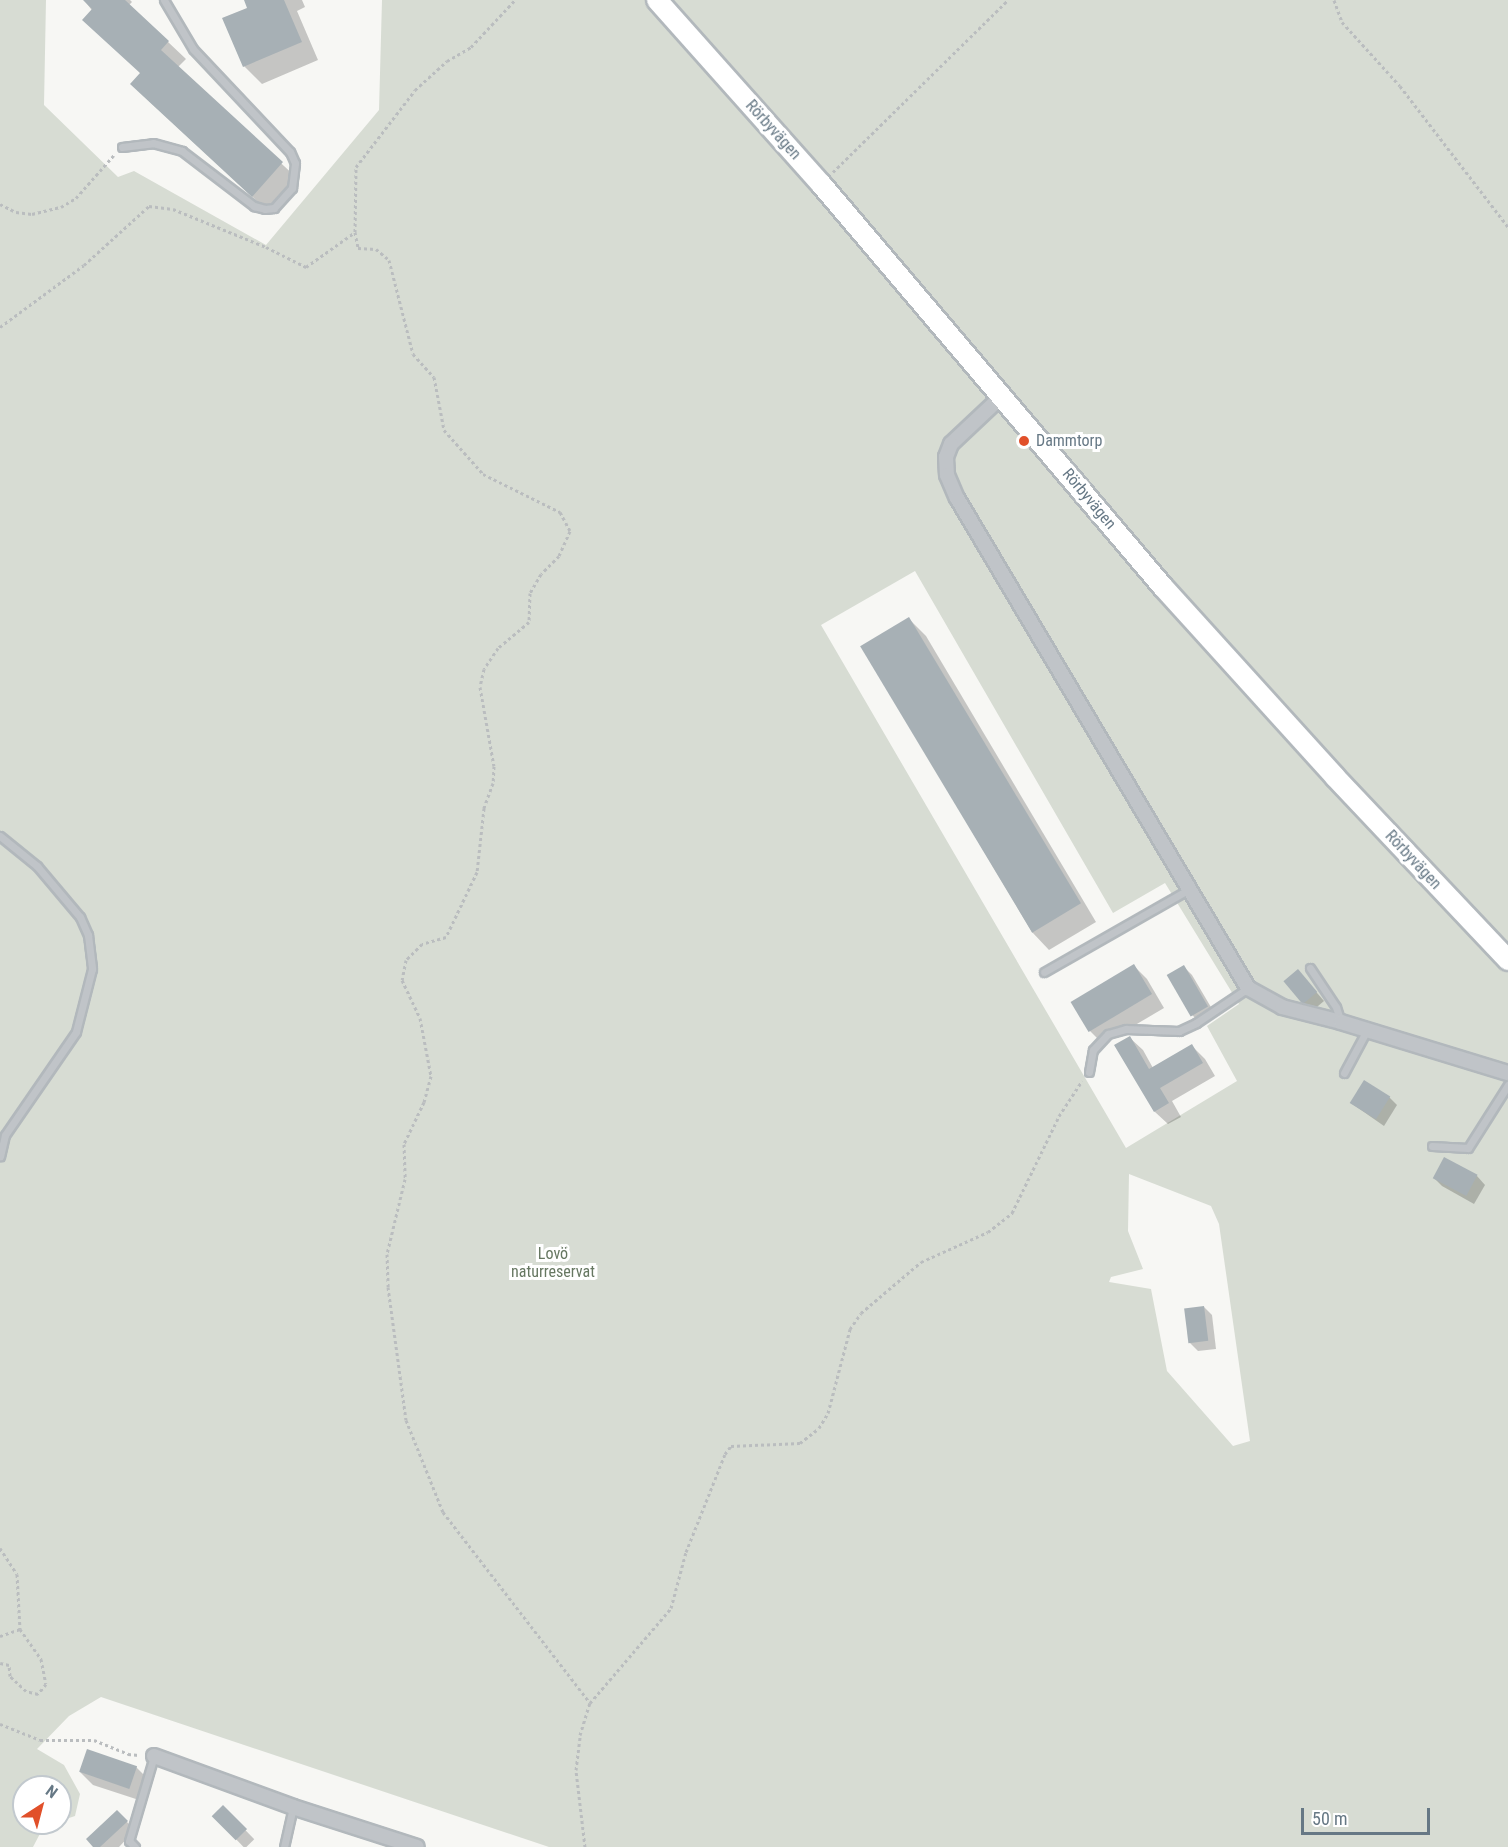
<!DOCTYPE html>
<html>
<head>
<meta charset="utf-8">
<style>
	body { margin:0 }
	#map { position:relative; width:1508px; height:1847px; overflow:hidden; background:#f7f7f4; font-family:"Roboto Condensed",sans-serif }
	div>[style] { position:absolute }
	.green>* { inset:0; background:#d7dcd3 }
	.shadow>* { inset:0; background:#0003; transform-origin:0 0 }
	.building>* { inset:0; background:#a7b0b5; transform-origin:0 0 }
	.path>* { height:3px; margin-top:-1.5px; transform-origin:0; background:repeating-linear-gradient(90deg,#babdbf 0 3px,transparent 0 6px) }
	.roads { filter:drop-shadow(2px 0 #b2b8bc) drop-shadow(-2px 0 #b2b8bc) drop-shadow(0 2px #b2b8bc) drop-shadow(0 -2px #b2b8bc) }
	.lane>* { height:7px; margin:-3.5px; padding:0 3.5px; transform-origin:3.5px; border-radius:3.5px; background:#c0c4c8 }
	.street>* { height:14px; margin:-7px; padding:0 7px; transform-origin:7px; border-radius:7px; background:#c0c4c8 }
	.secondary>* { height:20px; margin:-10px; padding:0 10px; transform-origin:10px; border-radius:10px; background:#fff }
	.dots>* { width:16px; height:16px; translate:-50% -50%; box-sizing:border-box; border:3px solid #fff; border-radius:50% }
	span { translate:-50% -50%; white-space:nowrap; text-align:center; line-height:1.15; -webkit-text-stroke:6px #fff; paint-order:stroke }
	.street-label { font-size:16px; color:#667885 }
	.poi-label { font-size:16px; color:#667885 }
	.left { translate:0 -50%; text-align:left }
	.park-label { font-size:16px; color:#667761 }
	.north { position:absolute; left:12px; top:1775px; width:60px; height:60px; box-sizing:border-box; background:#fff; border:2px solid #c2c9ce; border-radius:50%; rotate:36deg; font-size:16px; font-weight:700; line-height:24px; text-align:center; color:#667885 }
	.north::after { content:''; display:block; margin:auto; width:21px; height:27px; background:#e1502a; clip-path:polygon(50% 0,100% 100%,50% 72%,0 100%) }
	.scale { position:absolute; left:1301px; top:1808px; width:129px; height:27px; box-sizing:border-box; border:3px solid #667885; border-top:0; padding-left:8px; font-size:18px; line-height:21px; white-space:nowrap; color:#667885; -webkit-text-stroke:4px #fff; paint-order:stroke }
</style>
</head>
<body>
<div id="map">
	<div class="green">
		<i style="clip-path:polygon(evenodd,0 0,46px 0,44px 105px,118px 177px,134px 171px,266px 245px,379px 110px,382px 0,1508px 0,1508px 1847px,549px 1847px,101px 1697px,69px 1716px,37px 1749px,64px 1765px,80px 1794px,75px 1816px,60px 1821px,60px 1787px,24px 1787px,24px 1823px,54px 1823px,44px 1826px,33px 1847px,0 1847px,0 0,915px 571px,1113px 913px,1165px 883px,1239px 1004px,1207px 1026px,1237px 1081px,1126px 1148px,821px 625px,915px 571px,0 0,1129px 1174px,1211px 1206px,1219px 1224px,1250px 1441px,1233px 1446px,1167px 1371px,1151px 1289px,1109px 1282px,1111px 1277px,1143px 1269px,1128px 1231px,1129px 1174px)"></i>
	</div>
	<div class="shadow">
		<i style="clip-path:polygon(84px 0,130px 0,132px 2px,129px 5px,186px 59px,178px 67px,299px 180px,270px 213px,149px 101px,141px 74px)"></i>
		<i style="clip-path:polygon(245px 0,302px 0,305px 7px,297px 11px,318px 60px,262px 84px,244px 66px,249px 9px)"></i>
		<i style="clip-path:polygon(909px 619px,926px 636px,1096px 922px,1049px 950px,1032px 932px,862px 647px)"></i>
		<i style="clip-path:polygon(1134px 966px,1147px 979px,1164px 1008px,1103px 1044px,1090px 1031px,1073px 1003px)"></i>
		<i style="clip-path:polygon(1184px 967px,1192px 975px,1215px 1014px,1201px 1023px,1192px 1015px,1170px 975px)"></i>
		<i style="clip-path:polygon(1298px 971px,1324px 1001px,1311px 1012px,1303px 1004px)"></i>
		<i style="clip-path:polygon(1130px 1038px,1143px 1050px,1153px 1068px,1192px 1046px,1205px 1059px,1215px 1076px,1172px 1101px,1181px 1117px,1168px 1124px,1155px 1112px)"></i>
		<i style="clip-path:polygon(1389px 1097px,1397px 1105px,1384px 1126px,1351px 1103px)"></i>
		<i style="clip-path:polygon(1477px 1176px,1485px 1185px,1474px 1204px,1442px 1186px,1434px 1178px)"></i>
		<i style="clip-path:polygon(1204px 1307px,1212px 1315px,1216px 1349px,1198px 1351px,1190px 1343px)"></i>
		<i style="clip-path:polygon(136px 1767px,149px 1780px,142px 1801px,93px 1785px,80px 1772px)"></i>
		<i style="left:223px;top:1807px;width:45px;height:13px;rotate:46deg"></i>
		<i style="clip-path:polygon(117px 1812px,135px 1830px,119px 1847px,95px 1847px)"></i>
	</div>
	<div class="building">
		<i style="clip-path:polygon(83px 0,125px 0,169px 41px,161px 50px,283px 162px,252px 197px,130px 84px,140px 73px,82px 20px,92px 9px)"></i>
		<i style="clip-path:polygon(244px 0,284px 0,302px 42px,243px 67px,222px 18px,247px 8px)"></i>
		<i style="left:909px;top:617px;width:334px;height:57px;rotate:59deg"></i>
		<i style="left:1134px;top:964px;width:35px;height:74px;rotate:59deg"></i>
		<i style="left:1184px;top:965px;width:48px;height:20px;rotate:60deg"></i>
		<i style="left:1298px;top:969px;width:30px;height:19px;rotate:50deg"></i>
		<i style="clip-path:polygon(1130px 1036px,1149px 1069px,1192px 1044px,1203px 1063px,1160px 1088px,1169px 1103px,1154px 1112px,1114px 1045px)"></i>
		<i style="left:1364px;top:1080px;width:31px;height:27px;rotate:32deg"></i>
		<i style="left:1444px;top:1157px;width:38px;height:24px;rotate:28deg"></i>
		<i style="left:1204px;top:1306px;width:35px;height:20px;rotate:83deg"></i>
		<i style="left:87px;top:1749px;width:53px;height:24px;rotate:19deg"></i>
		<i style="left:223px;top:1805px;width:34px;height:16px;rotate:45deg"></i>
		<i style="clip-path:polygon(117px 1810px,128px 1821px,100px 1847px,93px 1847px,86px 1839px)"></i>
	</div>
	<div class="path">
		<i style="left:1334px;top:0;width:23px;rotate:70deg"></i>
		<i style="left:1342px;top:22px;width:86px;rotate:47.8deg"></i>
		<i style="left:1400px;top:86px;width:178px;rotate:52.5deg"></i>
		<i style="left:833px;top:172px;width:245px;rotate:-44.5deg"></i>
		<i style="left:0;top:204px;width:18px;rotate:27deg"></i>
		<i style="left:16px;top:212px;width:16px;rotate:7deg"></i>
		<i style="left:32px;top:214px;width:30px;rotate:-14deg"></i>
		<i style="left:61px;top:207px;width:17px;rotate:-31deg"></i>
		<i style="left:76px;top:198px;width:57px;rotate:-48.5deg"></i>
		<i style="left:355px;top:232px;width:65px;rotate:-89.1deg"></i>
		<i style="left:356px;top:167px;width:97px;rotate:-52.5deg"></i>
		<i style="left:415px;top:90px;width:43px;rotate:-42.2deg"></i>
		<i style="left:447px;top:61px;width:28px;rotate:-30deg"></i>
		<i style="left:471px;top:47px;width:64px;rotate:-46.9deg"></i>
		<i style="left:0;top:327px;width:104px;rotate:-36.4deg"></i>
		<i style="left:84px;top:265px;width:88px;rotate:-42.2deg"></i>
		<i style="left:149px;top:206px;width:24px;rotate:7deg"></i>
		<i style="left:173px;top:209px;width:100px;rotate:22.2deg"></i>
		<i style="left:266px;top:247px;width:45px;rotate:26.6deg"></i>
		<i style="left:306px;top:267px;width:60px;rotate:-35.5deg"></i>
		<i style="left:355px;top:232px;width:16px;rotate:79deg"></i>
		<i style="left:358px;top:248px;width:18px;rotate:3deg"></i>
		<i style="left:376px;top:249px;width:17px;rotate:40deg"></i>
		<i style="left:389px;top:260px;width:97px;rotate:75.7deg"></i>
		<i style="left:413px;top:354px;width:31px;rotate:48deg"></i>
		<i style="left:434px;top:377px;width:54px;rotate:79.3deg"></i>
		<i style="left:444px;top:430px;width:59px;rotate:48.4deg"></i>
		<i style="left:483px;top:474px;width:86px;rotate:26.3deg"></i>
		<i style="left:560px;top:512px;width:21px;rotate:62deg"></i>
		<i style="left:570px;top:531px;width:27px;rotate:114deg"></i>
		<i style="left:559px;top:556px;width:25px;rotate:135deg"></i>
		<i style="left:541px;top:574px;width:22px;rotate:120deg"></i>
		<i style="left:530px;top:593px;width:29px;rotate:92deg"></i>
		<i style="left:529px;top:622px;width:40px;rotate:140deg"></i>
		<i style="left:498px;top:648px;width:25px;rotate:124deg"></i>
		<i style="left:484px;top:669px;width:18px;rotate:103deg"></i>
		<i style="left:480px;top:687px;width:80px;rotate:80deg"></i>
		<i style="left:494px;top:766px;width:17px;rotate:93deg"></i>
		<i style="left:493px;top:783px;width:27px;rotate:110deg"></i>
		<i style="left:484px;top:808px;width:64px;rotate:96.2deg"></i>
		<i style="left:477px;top:872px;width:72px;rotate:115.5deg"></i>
		<i style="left:446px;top:937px;width:25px;rotate:164deg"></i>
		<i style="left:422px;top:944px;width:23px;rotate:135deg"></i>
		<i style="left:406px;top:960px;width:20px;rotate:101deg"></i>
		<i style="left:402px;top:980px;width:42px;rotate:64.7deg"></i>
		<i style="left:420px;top:1018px;width:59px;rotate:79.3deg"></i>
		<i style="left:431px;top:1076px;width:27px;rotate:105deg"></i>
		<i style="left:424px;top:1102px;width:47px;rotate:115.5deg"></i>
		<i style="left:404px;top:1144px;width:35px;rotate:88deg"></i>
		<i style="left:405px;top:1179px;width:77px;rotate:103.5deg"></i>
		<i style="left:387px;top:1254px;width:33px;rotate:88deg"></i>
		<i style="left:388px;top:1287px;width:134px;rotate:82.3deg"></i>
		<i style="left:406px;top:1420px;width:99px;rotate:68.1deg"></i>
		<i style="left:443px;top:1512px;width:241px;rotate:52.4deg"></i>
		<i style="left:0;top:1548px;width:31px;rotate:57deg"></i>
		<i style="left:17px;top:1574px;width:55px;rotate:86.9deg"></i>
		<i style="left:20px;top:1629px;width:37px;rotate:55deg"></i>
		<i style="left:41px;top:1659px;width:25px;rotate:79deg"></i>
		<i style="left:46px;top:1684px;width:13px;rotate:129deg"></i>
		<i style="left:38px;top:1694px;width:12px;rotate:-166deg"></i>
		<i style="left:26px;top:1691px;width:22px;rotate:-137deg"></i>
		<i style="left:10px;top:1676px;width:11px;rotate:-95deg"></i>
		<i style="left:9px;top:1665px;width:9px;rotate:-167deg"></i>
		<i style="left:0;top:1636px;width:21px;rotate:-19deg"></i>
		<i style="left:0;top:1724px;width:43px;rotate:21.8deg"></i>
		<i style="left:40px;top:1740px;width:54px"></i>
		<i style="left:94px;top:1740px;width:37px;rotate:22deg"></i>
		<i style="left:128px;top:1754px;width:11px;rotate:5deg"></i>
		<i style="left:585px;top:1847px;width:78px;rotate:-96.7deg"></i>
		<i style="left:576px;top:1770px;width:35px;rotate:-83deg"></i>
		<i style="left:580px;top:1735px;width:34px;rotate:-73deg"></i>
		<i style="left:590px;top:1703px;width:125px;rotate:-49.5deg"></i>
		<i style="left:671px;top:1608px;width:58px;rotate:-75deg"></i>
		<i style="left:686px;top:1552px;width:105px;rotate:-68.3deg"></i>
		<i style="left:725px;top:1454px;width:10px;rotate:-53deg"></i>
		<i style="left:731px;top:1446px;width:69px;rotate:-2.5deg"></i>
		<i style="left:800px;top:1443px;width:24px;rotate:-38deg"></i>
		<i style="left:819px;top:1428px;width:17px;rotate:-59deg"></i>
		<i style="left:828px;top:1413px;width:87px;rotate:-75.3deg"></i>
		<i style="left:850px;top:1329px;width:19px;rotate:-55deg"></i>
		<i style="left:861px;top:1313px;width:79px;rotate:-40.4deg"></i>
		<i style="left:921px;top:1262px;width:73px;rotate:-24.1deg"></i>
		<i style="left:988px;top:1232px;width:31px;rotate:-38deg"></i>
		<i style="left:1012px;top:1213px;width:108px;rotate:-64.1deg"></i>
		<i style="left:1059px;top:1116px;width:42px;rotate:-56.7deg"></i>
	</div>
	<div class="roads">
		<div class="lane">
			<i style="left:122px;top:147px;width:31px;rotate:-7deg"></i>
			<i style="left:153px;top:143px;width:30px;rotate:15deg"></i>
			<i style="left:182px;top:151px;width:91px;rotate:37.4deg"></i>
			<i style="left:254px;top:206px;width:11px;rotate:15deg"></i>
			<i style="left:265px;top:209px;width:9px;rotate:-6deg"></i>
			<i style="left:274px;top:208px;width:27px;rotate:-48deg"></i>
			<i style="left:292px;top:188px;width:25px;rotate:-83deg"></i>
			<i style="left:295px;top:163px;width:12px;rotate:-114deg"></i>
			<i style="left:290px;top:152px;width:141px;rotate:-133.3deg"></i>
			<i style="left:193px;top:49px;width:57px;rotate:-120.6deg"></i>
			<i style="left:0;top:836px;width:48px;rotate:39deg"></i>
			<i style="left:37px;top:866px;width:67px;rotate:49.9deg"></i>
			<i style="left:80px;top:917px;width:20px;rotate:66deg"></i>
			<i style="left:88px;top:935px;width:34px;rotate:83deg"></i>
			<i style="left:92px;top:969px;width:65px;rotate:104.3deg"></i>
			<i style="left:76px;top:1032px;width:125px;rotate:124.6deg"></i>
			<i style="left:5px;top:1135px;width:22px;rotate:103deg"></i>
			<i style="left:1310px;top:968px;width:47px;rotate:56.3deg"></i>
			<i style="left:1336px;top:1007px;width:16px;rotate:72deg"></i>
			<i style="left:1044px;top:972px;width:166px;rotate:-29.7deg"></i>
			<i style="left:1089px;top:1072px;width:22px;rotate:-80deg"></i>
			<i style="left:1093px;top:1050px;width:22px;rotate:-47deg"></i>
			<i style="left:1108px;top:1034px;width:19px;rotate:-16deg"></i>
			<i style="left:1126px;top:1029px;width:53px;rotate:2.2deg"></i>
			<i style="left:1179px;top:1031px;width:19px;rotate:-25deg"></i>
			<i style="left:1196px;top:1023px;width:63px;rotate:-33.9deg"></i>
			<i style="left:1344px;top:1073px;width:49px;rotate:-61.9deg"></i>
			<i style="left:1432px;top:1146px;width:36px;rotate:3deg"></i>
			<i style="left:1468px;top:1148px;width:75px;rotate:-57.6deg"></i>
			<i style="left:135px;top:1847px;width:8px;rotate:-135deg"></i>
			<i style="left:129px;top:1841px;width:89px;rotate:-73.6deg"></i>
			<i style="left:284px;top:1847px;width:41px;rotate:-77.3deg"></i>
		</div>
		<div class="street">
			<i style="left:1003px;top:395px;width:71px;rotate:136.7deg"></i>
			<i style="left:951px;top:444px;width:14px;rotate:111deg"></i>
			<i style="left:946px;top:457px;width:18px;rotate:87deg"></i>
			<i style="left:947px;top:475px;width:25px;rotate:67deg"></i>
			<i style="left:957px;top:498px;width:570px;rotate:59.29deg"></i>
			<i style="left:1248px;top:988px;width:39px;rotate:29deg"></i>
			<i style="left:1282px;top:1007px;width:61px;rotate:14.3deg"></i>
			<i style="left:1341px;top:1022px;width:175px;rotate:17deg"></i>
			<i style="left:154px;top:1756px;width:148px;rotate:20.1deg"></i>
			<i style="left:293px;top:1807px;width:130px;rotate:17.9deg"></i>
		</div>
		<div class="secondary">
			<i style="left:657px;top:0;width:246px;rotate:48.3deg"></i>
			<i style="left:821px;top:184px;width:529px;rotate:49.68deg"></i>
			<i style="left:1163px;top:587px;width:256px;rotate:47.8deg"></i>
			<i style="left:1335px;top:777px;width:252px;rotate:46.6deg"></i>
		</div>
	</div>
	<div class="dots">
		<i style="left:1024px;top:441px;background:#e1502a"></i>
	</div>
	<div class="street-label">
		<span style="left:773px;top:130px;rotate:48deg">Rörbyvägen</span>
		<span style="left:1089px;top:499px;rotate:50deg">Rörbyvägen</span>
		<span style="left:1413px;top:860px;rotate:47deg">Rörbyvägen</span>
	</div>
	<div class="poi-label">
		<span class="left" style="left:1036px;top:441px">Dammtorp</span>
	</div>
	<div class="park-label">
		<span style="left:553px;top:1263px">Lovö<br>naturreservat</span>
	</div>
	<div class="north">N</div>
	<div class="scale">50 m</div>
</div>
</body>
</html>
